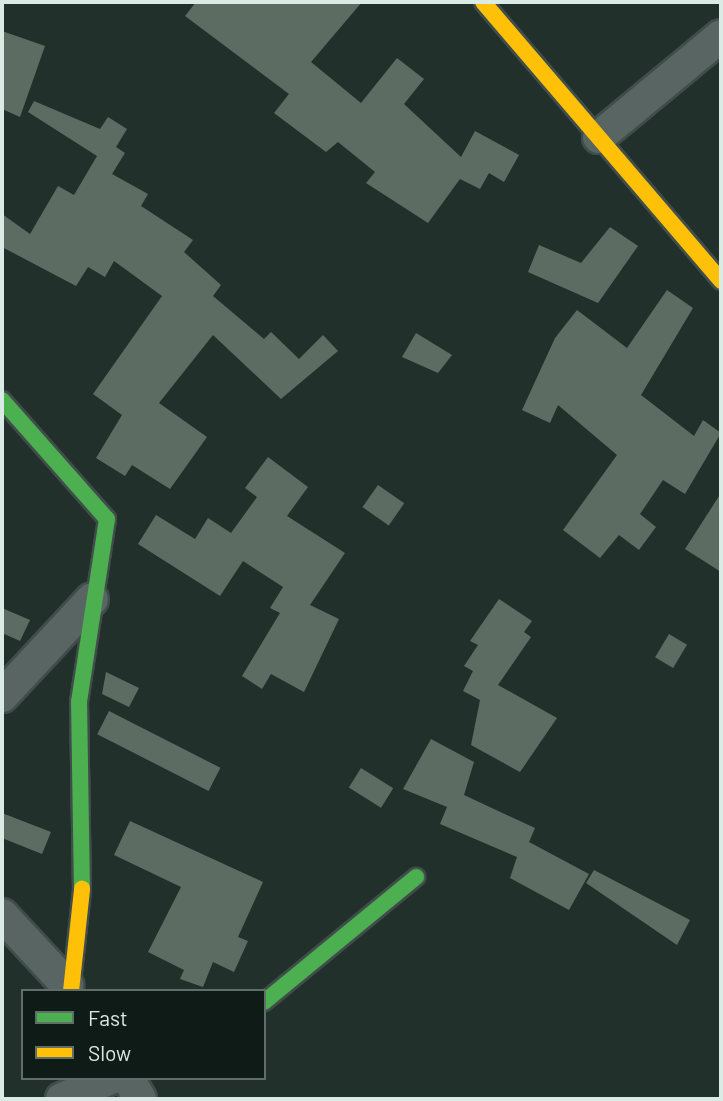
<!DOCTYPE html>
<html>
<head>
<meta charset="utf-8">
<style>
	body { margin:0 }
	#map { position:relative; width:723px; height:1101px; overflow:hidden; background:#22302c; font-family:Barlow,sans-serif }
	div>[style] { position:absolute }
	.building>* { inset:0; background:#5c6c62; transform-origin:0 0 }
	.roads { filter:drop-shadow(2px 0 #404d4a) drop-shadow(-2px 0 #404d4a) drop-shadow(0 2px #404d4a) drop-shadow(0 -2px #404d4a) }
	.street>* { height:32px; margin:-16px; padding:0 16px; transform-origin:16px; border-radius:16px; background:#596562 }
	.fast>* { height:16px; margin:-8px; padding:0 8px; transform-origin:8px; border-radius:8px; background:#4caf50 }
	.slow>* { height:16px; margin:-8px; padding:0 8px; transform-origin:8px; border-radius:8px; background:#ffc107 }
	span { translate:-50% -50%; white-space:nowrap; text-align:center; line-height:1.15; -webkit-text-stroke:7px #0f1b17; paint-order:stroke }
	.frame { position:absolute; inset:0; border:4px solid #daeae5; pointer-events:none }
	.legend { position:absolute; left:21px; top:989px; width:245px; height:91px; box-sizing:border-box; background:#0f1b17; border:2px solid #606e69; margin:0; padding:9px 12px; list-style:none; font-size:21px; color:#daeae5 }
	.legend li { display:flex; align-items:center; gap:14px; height:35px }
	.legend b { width:35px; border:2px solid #606e69 }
</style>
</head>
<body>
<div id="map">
	<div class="building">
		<i style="clip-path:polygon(196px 2px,362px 2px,311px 62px,361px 103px,397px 58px,424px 79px,404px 104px,461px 157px,475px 131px,519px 155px,504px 182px,489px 173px,480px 189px,460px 179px,428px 223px,366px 183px,375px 172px,338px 142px,326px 152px,274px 113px,289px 94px,185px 16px)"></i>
		<i style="clip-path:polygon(2px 31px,45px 46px,20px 117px,2px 109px)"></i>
		<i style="clip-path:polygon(34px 101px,100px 129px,108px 117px,127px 129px,116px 147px,125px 153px,112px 174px,148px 194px,141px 206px,193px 240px,184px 252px,221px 285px,213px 296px,264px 339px,271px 332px,299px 359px,323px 335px,338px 351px,281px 399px,213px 335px,159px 403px,207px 437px,170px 489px,132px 465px,125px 476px,96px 458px,122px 415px,93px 394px,162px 296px,114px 261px,105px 277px,88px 267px,76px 286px,2px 247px,2px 214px,30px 234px,58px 186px,74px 195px,97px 156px,28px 112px)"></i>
		<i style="clip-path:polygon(610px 227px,638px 246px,598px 303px,528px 272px,539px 245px,581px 263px)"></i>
		<i style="clip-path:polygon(667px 290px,693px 308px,641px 395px,694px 436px,703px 420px,721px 433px,685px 494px,663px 480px,640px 514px,656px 527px,639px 550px,619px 535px,600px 558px,563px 530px,617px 455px,558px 405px,550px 423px,522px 410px,555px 338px,577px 310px,627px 348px)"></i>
		<i style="clip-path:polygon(416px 333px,452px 355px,438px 373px,402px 357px)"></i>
		<i style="clip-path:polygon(268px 457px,308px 487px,287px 516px,345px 553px,310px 605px,339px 619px,304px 692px,271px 674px,262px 689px,242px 676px,280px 613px,270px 608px,283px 587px,243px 561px,220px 596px,138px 544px,156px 515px,195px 539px,208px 518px,231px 533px,257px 497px,245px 488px)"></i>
		<i style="left:378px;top:485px;width:32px;height:27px;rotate:35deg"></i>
		<i style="clip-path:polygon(721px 493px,721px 572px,685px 549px)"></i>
		<i style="clip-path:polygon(499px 599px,532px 621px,524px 632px,531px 637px,498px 685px,557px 718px,520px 772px,471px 745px,480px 700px,463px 691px,473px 671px,464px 666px,478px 645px,470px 641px)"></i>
		<i style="clip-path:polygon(2px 608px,30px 620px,20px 641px,2px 633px)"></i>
		<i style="left:669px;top:634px;width:21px;height:27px;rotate:31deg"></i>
		<i style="clip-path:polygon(106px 672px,139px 688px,129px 707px,102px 694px)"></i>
		<i style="left:109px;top:711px;width:125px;height:26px;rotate:27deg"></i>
		<i style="clip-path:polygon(431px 739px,474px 762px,464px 795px,535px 828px,529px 842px,589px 874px,569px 910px,510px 878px,517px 857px,440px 824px,447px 807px,403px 789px)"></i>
		<i style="left:361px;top:768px;width:38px;height:23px;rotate:32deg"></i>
		<i style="clip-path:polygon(2px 813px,51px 832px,42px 854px,2px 838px)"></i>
		<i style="clip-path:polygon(130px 821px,263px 882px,238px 937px,248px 941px,234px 972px,213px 962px,203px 987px,180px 979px,184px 970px,148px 952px,181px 887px,114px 855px)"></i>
		<i style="clip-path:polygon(594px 870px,690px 920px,677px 945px,586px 883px)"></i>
	</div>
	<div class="roads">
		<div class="street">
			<i style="left:599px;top:137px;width:158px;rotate:-39.6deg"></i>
			<i style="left:2px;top:696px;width:132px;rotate:-47.1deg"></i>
			<i style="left:2px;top:915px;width:96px;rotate:47.1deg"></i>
			<i style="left:128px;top:1078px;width:24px;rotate:60deg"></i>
			<i style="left:62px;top:1099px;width:53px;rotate:-23.2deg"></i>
		</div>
		<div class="fast">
			<i style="left:2px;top:400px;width:159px;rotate:48.6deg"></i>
			<i style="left:107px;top:519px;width:184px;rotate:98.7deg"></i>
			<i style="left:79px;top:701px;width:188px;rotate:89.1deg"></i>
			<i style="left:264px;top:1002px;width:197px;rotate:-39.4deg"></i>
		</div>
		<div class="slow">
			<i style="left:483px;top:2px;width:367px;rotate:49.5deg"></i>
			<i style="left:71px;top:991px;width:103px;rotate:-83.8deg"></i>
		</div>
	</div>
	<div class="frame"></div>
	<ul class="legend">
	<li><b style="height:9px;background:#4caf50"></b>Fast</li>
	<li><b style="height:9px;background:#ffc107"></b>Slow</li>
	</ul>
</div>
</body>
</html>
